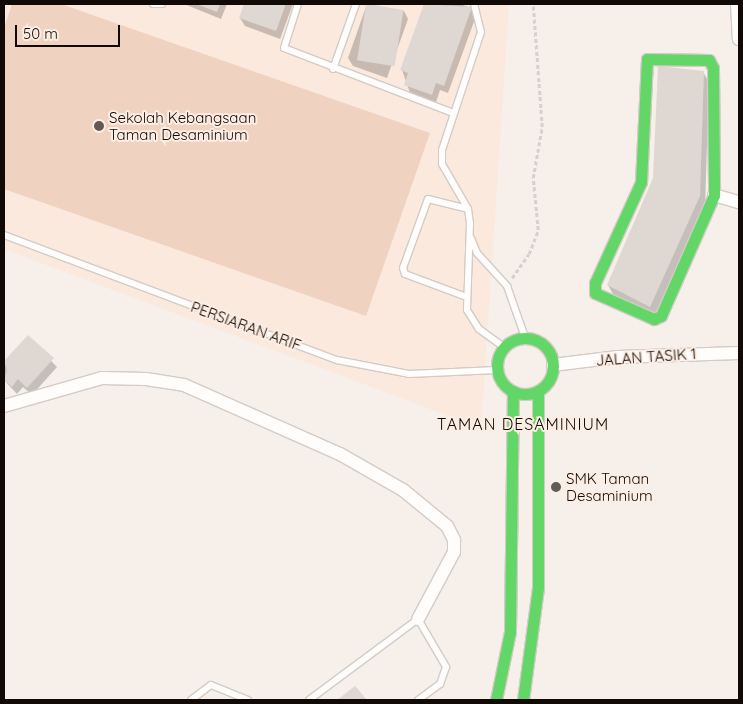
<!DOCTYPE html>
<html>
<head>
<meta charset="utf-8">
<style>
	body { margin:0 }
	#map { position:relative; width:743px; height:704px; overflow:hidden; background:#f7efea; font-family:Quicksand,sans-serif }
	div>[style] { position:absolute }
	.built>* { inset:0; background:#fbe9de }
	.green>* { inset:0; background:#efd2c0 }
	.shadow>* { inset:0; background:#0003 }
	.building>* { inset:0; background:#dfd7d2; transform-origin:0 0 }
	.path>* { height:2.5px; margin-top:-1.25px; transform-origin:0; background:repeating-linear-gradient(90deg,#d4d1d0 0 4px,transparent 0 6.5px) }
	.roads { filter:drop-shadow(1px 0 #d3cbc6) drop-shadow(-1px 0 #d3cbc6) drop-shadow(0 1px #d3cbc6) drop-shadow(0 -1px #d3cbc6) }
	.lane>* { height:6px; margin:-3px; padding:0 3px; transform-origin:3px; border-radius:3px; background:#fefdfc }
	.street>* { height:12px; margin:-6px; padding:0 6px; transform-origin:6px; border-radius:6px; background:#fefdfc }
	.fast>* { height:11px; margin:-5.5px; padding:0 5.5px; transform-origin:5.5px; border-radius:5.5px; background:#63d668 }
	.fast>.ring { margin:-5.5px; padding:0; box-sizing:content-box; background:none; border:11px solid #63d668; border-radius:50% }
	.dots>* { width:14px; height:14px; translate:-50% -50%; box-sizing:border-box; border:2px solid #fdeee4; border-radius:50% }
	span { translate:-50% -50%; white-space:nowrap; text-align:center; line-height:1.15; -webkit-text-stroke:4px #fdeee4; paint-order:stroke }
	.poi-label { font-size:15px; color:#110905 }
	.left { translate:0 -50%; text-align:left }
	.street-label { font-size:15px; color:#110905 }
	.neighbourhood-label { font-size:16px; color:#110905; letter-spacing:1px }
	.frame { position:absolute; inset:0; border:5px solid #110905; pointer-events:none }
	.scale { position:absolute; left:15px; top:25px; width:105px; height:22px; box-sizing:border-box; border:2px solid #110905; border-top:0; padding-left:6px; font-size:15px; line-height:18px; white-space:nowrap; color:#110905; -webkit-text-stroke:4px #fdeee4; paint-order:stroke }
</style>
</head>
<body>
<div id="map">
	<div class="built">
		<i style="clip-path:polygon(4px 4px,509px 4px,481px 428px,4px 249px)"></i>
	</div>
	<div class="green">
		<i style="clip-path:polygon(12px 4px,61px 4px,430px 133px,366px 316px,4px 189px,4px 28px)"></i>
	</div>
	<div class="shadow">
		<i style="clip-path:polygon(184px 4px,227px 4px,221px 19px)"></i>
		<i style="clip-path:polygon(245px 4px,293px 4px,280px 39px,245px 26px,240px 18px)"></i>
		<i style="clip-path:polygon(367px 4px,404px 11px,408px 19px,387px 78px,353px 66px,348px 58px)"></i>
		<i style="clip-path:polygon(425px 4px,460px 4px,471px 8px,476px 16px,448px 93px,440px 90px,436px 102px,410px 93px,402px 70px)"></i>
		<i style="clip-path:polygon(703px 72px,709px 82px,705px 208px,656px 317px,614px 296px,608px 285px)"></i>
		<i style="clip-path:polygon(28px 337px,57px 367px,32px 395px,23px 387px,17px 394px,4px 380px,4px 363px)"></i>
	</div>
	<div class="building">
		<i style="clip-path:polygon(196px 4px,220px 4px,217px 12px)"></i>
		<i style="clip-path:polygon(244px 4px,286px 4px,276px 31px,239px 18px)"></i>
		<i style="left:366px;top:4px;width:38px;height:57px;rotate:9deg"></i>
		<i style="clip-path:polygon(424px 4px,472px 7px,444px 86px,436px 83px,432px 95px,404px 85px,408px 73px,400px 70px)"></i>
		<i style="clip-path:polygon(658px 66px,704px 71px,700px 196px,650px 307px,607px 285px,653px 178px)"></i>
		<i style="clip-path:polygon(28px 335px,54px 358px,27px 388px,18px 379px,12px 387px,4px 380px,7px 370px,4px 361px)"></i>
		<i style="clip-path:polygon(355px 686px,367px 700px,337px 700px)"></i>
	</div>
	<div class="path">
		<i style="left:512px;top:278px;width:29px;rotate:-55deg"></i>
		<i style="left:529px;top:254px;width:26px;rotate:-69deg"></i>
		<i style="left:538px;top:230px;width:52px;rotate:-95.5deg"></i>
		<i style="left:533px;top:178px;width:52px;rotate:-80deg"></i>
		<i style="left:542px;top:127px;width:123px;rotate:-94.2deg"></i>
	</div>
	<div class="roads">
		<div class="lane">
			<i style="left:153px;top:4px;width:9px"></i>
			<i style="left:298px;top:4px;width:46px;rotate:107.7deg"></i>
			<i style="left:284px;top:48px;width:181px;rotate:21deg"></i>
			<i style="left:474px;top:4px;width:29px;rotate:76deg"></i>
			<i style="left:481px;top:32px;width:124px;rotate:108.3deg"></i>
			<i style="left:442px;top:150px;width:14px;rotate:90deg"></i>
			<i style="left:442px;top:164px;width:52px;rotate:60deg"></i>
			<i style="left:468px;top:209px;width:14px;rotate:82deg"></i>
			<i style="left:470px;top:223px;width:87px;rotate:92deg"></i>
			<i style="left:467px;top:310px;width:22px;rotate:58deg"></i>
			<i style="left:479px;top:329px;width:31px;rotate:36deg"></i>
			<i style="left:333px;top:69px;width:69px;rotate:-70.5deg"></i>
			<i style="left:4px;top:235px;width:356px;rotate:20.6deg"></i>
			<i style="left:337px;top:360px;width:73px;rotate:11deg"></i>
			<i style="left:409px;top:374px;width:88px;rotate:-2.6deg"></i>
			<i style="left:471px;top:238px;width:16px;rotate:68deg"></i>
			<i style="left:477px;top:253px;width:45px;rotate:47.7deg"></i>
			<i style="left:507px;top:286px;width:54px;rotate:70.6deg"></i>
			<i style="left:464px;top:296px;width:63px;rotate:-159.6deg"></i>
			<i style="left:405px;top:274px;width:6px;rotate:-108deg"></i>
			<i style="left:403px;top:268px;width:73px;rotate:-70.1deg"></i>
			<i style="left:428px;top:199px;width:41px;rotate:14deg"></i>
			<i style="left:191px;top:700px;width:25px;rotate:-37deg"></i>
			<i style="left:211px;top:685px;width:40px;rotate:22deg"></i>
			<i style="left:309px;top:700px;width:136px;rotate:-36.6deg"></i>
			<i style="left:418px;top:619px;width:56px;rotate:59.7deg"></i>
			<i style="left:446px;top:667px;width:18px;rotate:109deg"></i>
			<i style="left:440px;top:684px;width:27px;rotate:144deg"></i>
		</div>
		<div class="street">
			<i style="left:737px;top:4px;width:35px;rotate:87deg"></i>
			<i style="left:714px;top:195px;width:26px;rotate:16deg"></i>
			<i style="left:553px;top:365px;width:65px;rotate:-7deg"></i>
			<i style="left:618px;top:357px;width:121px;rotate:-1.9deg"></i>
			<i style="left:4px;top:406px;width:102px;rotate:-15.9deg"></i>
			<i style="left:102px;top:378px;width:44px;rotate:1.3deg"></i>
			<i style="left:146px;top:379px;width:38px;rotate:9deg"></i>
			<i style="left:184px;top:385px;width:171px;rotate:23.9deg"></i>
			<i style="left:340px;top:454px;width:73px;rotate:29.7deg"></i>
			<i style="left:403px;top:490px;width:57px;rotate:39.3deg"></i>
			<i style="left:447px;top:526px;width:16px;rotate:63deg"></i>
			<i style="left:454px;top:540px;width:12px;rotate:90deg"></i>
			<i style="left:454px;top:552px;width:76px;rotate:118.2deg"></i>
		</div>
		<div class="fast">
			<i style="left:647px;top:59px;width:62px;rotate:0.9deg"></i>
			<i style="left:709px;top:60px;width:9px;rotate:63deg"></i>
			<i style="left:713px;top:68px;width:127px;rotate:89.5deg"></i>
			<i style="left:714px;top:195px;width:132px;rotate:113.7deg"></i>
			<i style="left:661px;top:316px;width:8px;rotate:157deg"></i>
			<i style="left:654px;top:319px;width:64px;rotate:-156.2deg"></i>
			<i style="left:595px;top:293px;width:10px;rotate:-90deg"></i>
			<i style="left:595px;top:283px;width:111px;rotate:-65.5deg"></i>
			<i style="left:641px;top:182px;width:123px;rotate:-87.2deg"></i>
			<i class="ring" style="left:497px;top:338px;width:45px;height:45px"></i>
			<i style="left:496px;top:700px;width:69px;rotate:-78.4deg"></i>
			<i style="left:510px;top:632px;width:241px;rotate:-89.3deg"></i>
			<i style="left:523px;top:700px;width:113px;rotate:-82.4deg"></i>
			<i style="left:538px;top:588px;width:197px;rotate:-90deg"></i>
		</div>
	</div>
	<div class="dots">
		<i style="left:99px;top:126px;background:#625a55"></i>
		<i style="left:556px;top:487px;background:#625a55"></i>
	</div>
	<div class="poi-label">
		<span class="left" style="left:109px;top:126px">Sekolah Kebangsaan<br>Taman Desaminium</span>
		<span class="left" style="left:566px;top:487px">SMK Taman<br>Desaminium</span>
	</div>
	<div class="street-label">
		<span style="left:246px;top:326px;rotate:20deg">PERSIARAN ARIF</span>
		<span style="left:646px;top:357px;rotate:-4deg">JALAN TASIK 1</span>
	</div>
	<div class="neighbourhood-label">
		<span style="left:523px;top:424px">TAMAN DESAMINIUM</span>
	</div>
	<div class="frame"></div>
	<div class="scale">50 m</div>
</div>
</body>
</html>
